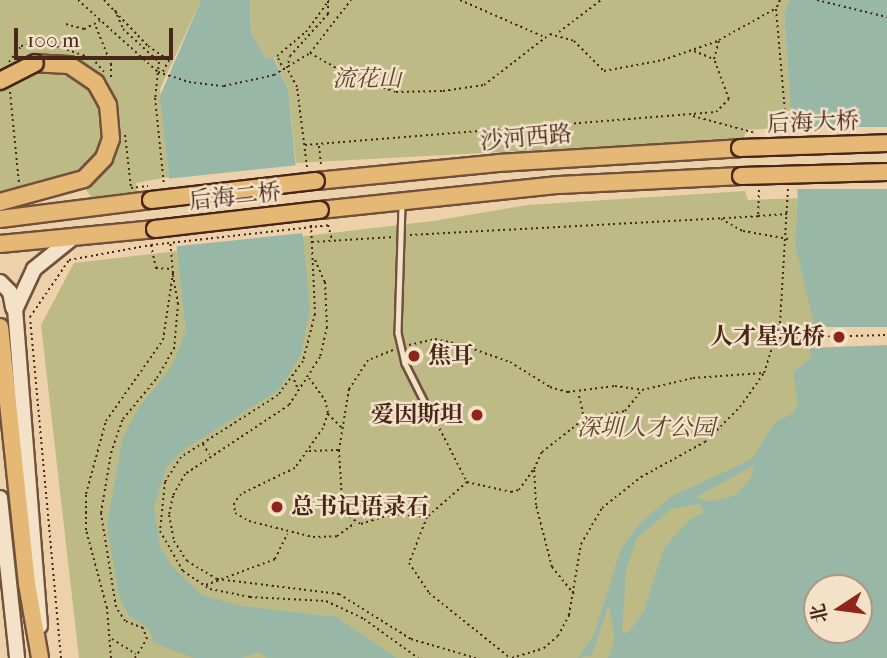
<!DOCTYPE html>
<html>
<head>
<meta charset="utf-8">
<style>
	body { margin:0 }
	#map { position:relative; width:887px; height:658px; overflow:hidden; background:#edd1aa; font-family:"IM FELL French Canon","Noto Serif SC",serif }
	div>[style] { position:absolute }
	.green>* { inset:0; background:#bdba85 }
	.water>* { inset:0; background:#99b7a6 }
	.pier>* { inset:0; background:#edd1aa; transform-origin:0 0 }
	.path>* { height:2px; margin-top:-1px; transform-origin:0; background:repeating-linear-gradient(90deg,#482618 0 2px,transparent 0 5.5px) }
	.roads { filter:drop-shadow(2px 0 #71513c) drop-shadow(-2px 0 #71513c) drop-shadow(0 2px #71513c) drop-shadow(0 -2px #71513c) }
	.service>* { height:4.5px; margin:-2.25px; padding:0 2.25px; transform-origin:2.25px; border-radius:2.25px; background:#f3e1c8 }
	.secondary>* { height:14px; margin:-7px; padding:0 7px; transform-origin:7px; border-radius:7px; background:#f3e1c8 }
	.primary>* { height:16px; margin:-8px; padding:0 8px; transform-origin:8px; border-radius:8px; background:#e6b875 }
	.path-bridge>* { height:2px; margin-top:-1px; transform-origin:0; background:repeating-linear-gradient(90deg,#482618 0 2px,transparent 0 5.5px) }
	.bridges { filter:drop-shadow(2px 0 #482618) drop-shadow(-2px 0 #482618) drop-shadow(0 2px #482618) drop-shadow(0 -2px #482618) }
	.primary-bridge>* { height:16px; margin:-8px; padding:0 8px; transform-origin:8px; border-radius:8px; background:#e6b875 }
	.dots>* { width:19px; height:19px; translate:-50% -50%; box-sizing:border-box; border:4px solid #f3e1c8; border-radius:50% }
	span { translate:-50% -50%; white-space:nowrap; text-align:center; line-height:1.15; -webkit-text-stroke:5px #f3e1c8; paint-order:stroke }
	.park-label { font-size:23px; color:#5f442e; font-style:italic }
	.street-label { font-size:23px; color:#482618 }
	.poi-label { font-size:23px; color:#482618; font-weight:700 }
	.right { translate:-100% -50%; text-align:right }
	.left { translate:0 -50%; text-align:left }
	.north { position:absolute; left:803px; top:574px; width:70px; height:70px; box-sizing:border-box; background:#f3e1c8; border:2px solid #af9682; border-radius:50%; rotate:257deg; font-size:19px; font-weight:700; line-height:28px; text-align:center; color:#482618 }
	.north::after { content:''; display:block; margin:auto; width:24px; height:32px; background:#8f2418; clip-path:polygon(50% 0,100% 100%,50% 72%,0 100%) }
	.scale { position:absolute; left:14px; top:28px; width:159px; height:32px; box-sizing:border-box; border:4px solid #482618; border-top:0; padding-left:9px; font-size:21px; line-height:24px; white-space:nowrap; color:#482618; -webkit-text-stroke:5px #f3e1c8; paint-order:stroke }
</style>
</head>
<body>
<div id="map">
	<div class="green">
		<i style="clip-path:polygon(0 0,201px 0,160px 89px,169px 177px,136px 183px,137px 194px,92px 198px,84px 187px,0 194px)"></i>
		<i style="clip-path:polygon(250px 0,789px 0,784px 14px,793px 127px,747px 130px,743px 139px,296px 163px,288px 89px,274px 57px,266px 60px,251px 32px)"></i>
		<i style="clip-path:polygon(evenodd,745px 191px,748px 200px,887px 195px,887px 658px,79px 658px,41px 325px,74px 263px,433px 221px,528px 205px,745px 191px,817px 588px,859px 588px,859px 630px,817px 630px,817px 588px)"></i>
	</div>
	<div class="water">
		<i style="clip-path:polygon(201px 0,250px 0,251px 32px,266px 59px,273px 57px,288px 89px,310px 308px,301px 355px,279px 390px,183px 450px,166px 468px,154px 507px,160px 547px,171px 565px,202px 595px,241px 606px,336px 617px,397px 658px,267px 658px,258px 652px,241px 658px,194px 658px,154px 643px,149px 629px,129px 616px,119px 596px,107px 525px,123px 437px,138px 409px,172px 366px,186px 331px,160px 96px)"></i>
		<i style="clip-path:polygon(evenodd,789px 0,887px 0,887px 658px,608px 658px,615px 639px,609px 604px,592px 655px,578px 658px,594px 634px,621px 549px,639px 524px,670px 497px,752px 459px,775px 422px,793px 413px,798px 404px,793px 373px,810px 358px,813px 319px,795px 245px,798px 201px,784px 14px,789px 0,755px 465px,750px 479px,736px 495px,710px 502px,696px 497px,755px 465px,789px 0,699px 504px,705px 512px,689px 520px,664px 548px,644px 611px,629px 632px,622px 634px,626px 570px,637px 538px,671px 509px,699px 504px,789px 0,817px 588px,859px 588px,859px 630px,817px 630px,817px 588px)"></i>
	</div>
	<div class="pier">
		<i style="left:887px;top:127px;width:62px;height:97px;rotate:90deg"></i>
		<i style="left:299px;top:165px;width:68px;height:134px;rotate:84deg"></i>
		<i style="clip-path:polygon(808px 327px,887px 327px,887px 345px,808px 348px)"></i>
	</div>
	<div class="path">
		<i style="left:78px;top:0;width:108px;rotate:42deg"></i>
		<i style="left:158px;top:72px;width:33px;rotate:18deg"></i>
		<i style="left:189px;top:82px;width:35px;rotate:7deg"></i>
		<i style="left:224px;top:86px;width:51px;rotate:-12.4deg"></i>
		<i style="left:274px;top:75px;width:42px;rotate:-31.4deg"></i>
		<i style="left:310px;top:53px;width:67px;rotate:-52.3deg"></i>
		<i style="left:104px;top:0;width:64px;rotate:46.3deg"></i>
		<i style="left:148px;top:46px;width:25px;rotate:34deg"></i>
		<i style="left:169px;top:60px;width:15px;rotate:118deg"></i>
		<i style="left:460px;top:0;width:90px;rotate:23.7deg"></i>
		<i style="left:780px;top:0;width:10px;rotate:114deg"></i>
		<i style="left:776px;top:9px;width:125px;rotate:85deg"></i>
		<i style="left:817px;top:0;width:72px;rotate:13.7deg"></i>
		<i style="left:115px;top:10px;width:21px;rotate:67deg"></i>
		<i style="left:123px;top:29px;width:49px;rotate:42.5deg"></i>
		<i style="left:159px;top:62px;width:36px;rotate:96deg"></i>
		<i style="left:155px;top:98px;width:87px;rotate:84.1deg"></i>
		<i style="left:66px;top:24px;width:19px;rotate:16deg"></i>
		<i style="left:84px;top:29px;width:18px;rotate:-27deg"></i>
		<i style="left:96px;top:27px;width:40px;rotate:68deg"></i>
		<i style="left:111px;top:64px;width:16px;rotate:90deg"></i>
		<i style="left:559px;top:32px;width:53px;rotate:-37.3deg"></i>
		<i style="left:694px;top:51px;width:22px;rotate:22deg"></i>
		<i style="left:310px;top:53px;width:48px;rotate:29.7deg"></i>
		<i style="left:352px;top:77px;width:46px;rotate:18.8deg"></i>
		<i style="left:396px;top:92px;width:47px;rotate:-1.2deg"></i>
		<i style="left:443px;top:91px;width:41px;rotate:-8.3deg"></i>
		<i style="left:484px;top:85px;width:83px;rotate:-37.7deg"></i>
		<i style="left:550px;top:34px;width:25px;rotate:16deg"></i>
		<i style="left:574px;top:41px;width:42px;rotate:45deg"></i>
		<i style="left:604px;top:71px;width:60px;rotate:-10.6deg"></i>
		<i style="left:663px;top:60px;width:58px;rotate:-19.1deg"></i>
		<i style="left:9px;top:62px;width:20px;rotate:-53deg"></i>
		<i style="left:21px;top:46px;width:25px;rotate:-7deg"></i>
		<i style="left:46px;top:43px;width:48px;rotate:18.1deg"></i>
		<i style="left:92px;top:58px;width:18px;rotate:49deg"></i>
		<i style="left:284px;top:70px;width:16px;rotate:-117deg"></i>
		<i style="left:277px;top:56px;width:38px;rotate:-40deg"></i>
		<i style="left:306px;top:32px;width:39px;rotate:-54deg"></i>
		<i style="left:10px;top:92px;width:92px;rotate:84.4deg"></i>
		<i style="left:693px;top:116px;width:64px;rotate:15.3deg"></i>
		<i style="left:125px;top:135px;width:53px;rotate:83.5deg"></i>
		<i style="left:305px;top:145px;width:412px;rotate:-4.6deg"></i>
		<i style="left:716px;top:112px;width:18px;rotate:-45deg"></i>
		<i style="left:729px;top:99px;width:43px;rotate:-110.6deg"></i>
		<i style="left:714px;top:59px;width:20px;rotate:-75deg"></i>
		<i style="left:719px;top:40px;width:64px;rotate:-29deg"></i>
		<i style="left:319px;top:146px;width:20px;rotate:84deg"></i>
		<i style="left:307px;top:167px;width:81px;rotate:-97.1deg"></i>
		<i style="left:297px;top:87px;width:21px;rotate:-118deg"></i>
		<i style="left:287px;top:68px;width:12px;rotate:-76deg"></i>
		<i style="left:290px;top:56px;width:57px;rotate:-47.9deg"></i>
		<i style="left:328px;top:14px;width:13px;rotate:-90deg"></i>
		<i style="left:759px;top:190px;width:26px;rotate:92deg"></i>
		<i style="left:758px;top:216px;width:29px;rotate:-4deg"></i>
		<i style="left:721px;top:219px;width:25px;rotate:29deg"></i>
		<i style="left:743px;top:231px;width:46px;rotate:10.1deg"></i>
		<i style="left:311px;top:225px;width:89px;rotate:87.4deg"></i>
		<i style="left:315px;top:314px;width:49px;rotate:104.3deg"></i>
		<i style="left:303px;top:361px;width:42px;rotate:126.3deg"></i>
		<i style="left:278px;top:395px;width:115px;rotate:147.4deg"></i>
		<i style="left:181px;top:457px;width:30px;rotate:123deg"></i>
		<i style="left:165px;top:482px;width:49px;rotate:95.8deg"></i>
		<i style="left:160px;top:531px;width:46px;rotate:60.1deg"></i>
		<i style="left:183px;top:571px;width:32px;rotate:34deg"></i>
		<i style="left:210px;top:589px;width:41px;rotate:11.3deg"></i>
		<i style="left:250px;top:597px;width:76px;rotate:3deg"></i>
		<i style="left:326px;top:601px;width:42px;rotate:25.3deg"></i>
		<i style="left:364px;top:619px;width:67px;rotate:35.8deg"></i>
		<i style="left:328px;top:225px;width:16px;rotate:75deg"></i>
		<i style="left:410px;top:235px;width:349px;rotate:-3.1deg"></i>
		<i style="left:312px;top:242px;width:82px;rotate:-3.5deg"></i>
		<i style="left:315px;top:260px;width:24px;rotate:66deg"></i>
		<i style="left:325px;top:282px;width:45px;rotate:87.5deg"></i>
		<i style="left:327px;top:327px;width:31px;rotate:103deg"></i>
		<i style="left:320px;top:357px;width:57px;rotate:122.9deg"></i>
		<i style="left:289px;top:405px;width:125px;rotate:146.4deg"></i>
		<i style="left:185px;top:474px;width:25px;rotate:119deg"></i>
		<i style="left:173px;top:496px;width:19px;rotate:102deg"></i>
		<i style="left:169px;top:515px;width:26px;rotate:79deg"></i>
		<i style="left:174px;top:541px;width:24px;rotate:57deg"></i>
		<i style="left:187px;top:561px;width:35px;rotate:31deg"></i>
		<i style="left:217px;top:579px;width:123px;rotate:7deg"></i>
		<i style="left:339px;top:594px;width:85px;rotate:32deg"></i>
		<i style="left:411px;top:639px;width:68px;rotate:16.3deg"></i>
		<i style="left:779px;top:338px;width:108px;rotate:-1.6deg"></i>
		<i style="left:409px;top:345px;width:27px;rotate:-13deg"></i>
		<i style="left:435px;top:339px;width:25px;rotate:12deg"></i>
		<i style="left:459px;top:344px;width:54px;rotate:19.4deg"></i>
		<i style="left:510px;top:362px;width:47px;rotate:32deg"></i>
		<i style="left:550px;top:387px;width:19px;rotate:16deg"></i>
		<i style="left:568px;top:392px;width:47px;rotate:-7.3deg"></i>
		<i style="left:615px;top:386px;width:27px;rotate:8deg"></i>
		<i style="left:393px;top:350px;width:27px;rotate:158deg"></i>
		<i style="left:368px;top:360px;width:35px;rotate:123deg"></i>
		<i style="left:349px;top:389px;width:62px;rotate:99.3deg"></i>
		<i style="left:339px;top:450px;width:50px;rotate:86.6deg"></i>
		<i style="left:342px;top:500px;width:18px;rotate:68deg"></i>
		<i style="left:349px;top:517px;width:14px;rotate:30deg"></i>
		<i style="left:361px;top:524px;width:33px;rotate:-18deg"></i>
		<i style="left:392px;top:514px;width:35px;rotate:5deg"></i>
		<i style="left:309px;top:378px;width:27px;rotate:54deg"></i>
		<i style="left:325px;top:400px;width:13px;rotate:77deg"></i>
		<i style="left:328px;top:413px;width:16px;rotate:108deg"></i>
		<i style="left:323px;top:428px;width:49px;rotate:125deg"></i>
		<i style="left:295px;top:468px;width:60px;rotate:154.3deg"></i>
		<i style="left:241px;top:494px;width:11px;rotate:128deg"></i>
		<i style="left:234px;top:503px;width:10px;rotate:84deg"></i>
		<i style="left:235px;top:513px;width:16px;rotate:30deg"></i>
		<i style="left:249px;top:521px;width:66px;rotate:14deg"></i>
		<i style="left:313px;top:537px;width:24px;rotate:-2deg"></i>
		<i style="left:337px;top:536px;width:22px;rotate:-36deg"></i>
		<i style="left:294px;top:380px;width:12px;rotate:66deg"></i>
		<i style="left:579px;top:396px;width:23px;rotate:77deg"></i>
		<i style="left:328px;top:414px;width:20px;rotate:45deg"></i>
		<i style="left:432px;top:414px;width:76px;rotate:62.8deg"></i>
		<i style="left:467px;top:482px;width:45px;rotate:12.8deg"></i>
		<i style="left:511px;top:492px;width:8px;rotate:-14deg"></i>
		<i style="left:519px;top:490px;width:24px;rotate:-55deg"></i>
		<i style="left:203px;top:444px;width:12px;rotate:59deg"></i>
		<i style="left:309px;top:451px;width:29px;rotate:-2deg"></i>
		<i style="left:467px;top:482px;width:53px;rotate:138.8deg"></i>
		<i style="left:427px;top:517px;width:49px;rotate:111.4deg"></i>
		<i style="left:409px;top:563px;width:36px;rotate:56deg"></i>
		<i style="left:429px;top:593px;width:104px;rotate:38.7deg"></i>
		<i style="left:206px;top:585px;width:74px;rotate:-20.6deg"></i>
		<i style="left:275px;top:559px;width:28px;rotate:-64deg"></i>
		<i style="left:574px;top:594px;width:35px;rotate:-129deg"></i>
		<i style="left:552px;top:567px;width:64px;rotate:-104.5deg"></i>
		<i style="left:536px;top:505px;width:36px;rotate:-93deg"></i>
		<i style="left:534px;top:469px;width:19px;rotate:-65deg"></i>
		<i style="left:542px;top:452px;width:53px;rotate:-38.2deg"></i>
		<i style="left:584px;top:419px;width:42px;rotate:-11deg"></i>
		<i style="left:625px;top:411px;width:27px;rotate:-51deg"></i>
		<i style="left:642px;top:390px;width:52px;rotate:-13.2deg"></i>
		<i style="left:693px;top:378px;width:70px;rotate:-4.1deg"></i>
		<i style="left:112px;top:639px;width:28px;rotate:32deg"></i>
		<i style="left:61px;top:658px;width:342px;rotate:-95.2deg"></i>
		<i style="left:30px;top:317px;width:69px;rotate:-55.6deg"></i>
		<i style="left:69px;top:260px;width:83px;rotate:-10.4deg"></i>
		<i style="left:151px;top:245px;width:24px;rotate:78deg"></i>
		<i style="left:156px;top:268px;width:16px;rotate:4deg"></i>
		<i style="left:111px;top:658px;width:50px;rotate:-94.6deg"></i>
		<i style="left:107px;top:608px;width:81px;rotate:-105.1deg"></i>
		<i style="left:86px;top:530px;width:36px;rotate:-90deg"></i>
		<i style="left:86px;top:494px;width:76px;rotate:-74.7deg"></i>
		<i style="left:106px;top:421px;width:99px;rotate:-54.9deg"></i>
		<i style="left:163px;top:340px;width:68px;rotate:-81.5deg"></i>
		<i style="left:173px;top:273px;width:33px;rotate:-95deg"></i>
		<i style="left:135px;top:658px;width:22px;rotate:-58deg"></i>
		<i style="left:147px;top:639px;width:12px;rotate:-110deg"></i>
		<i style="left:143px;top:628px;width:19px;rotate:-159deg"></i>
		<i style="left:125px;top:621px;width:17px;rotate:-123deg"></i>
		<i style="left:116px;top:607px;width:95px;rotate:-99.1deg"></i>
		<i style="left:101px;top:513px;width:61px;rotate:-80.5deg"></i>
		<i style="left:111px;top:453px;width:36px;rotate:-71deg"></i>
		<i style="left:123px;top:419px;width:53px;rotate:-50.3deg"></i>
		<i style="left:157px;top:378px;width:34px;rotate:-60deg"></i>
		<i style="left:174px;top:349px;width:45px;rotate:-84.9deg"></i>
		<i style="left:178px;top:304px;width:29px;rotate:-100deg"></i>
		<i style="left:512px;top:658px;width:34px;rotate:-17deg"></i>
		<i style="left:544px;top:648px;width:18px;rotate:-41deg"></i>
		<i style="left:558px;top:636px;width:24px;rotate:-62deg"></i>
		<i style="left:569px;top:615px;width:72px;rotate:-80.4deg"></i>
		<i style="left:581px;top:544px;width:42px;rotate:-59.7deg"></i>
		<i style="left:602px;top:508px;width:50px;rotate:-38.5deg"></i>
		<i style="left:641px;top:477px;width:73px;rotate:-28.7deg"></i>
		<i style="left:705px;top:442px;width:49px;rotate:-45deg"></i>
		<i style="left:740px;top:407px;width:42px;rotate:-54.8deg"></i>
		<i style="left:764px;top:373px;width:52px;rotate:-72.3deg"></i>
		<i style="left:780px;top:323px;width:135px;rotate:-86.6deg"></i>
	</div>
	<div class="roads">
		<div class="service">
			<i style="left:402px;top:206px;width:127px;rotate:91.8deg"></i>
			<i style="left:398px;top:333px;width:31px;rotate:77deg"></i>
			<i style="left:405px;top:363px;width:49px;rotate:63.4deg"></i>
		</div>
		<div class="secondary">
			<i style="left:0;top:282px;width:14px;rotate:45deg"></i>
			<i style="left:10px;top:292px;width:16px;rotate:79deg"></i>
			<i style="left:0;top:498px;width:161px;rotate:83.9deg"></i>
			<i style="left:40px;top:626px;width:317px;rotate:-94.5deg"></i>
			<i style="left:15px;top:310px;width:45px;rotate:-65.1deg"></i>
			<i style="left:34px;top:269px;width:53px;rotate:-38.8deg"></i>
		</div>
		<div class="primary">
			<i style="left:316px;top:181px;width:183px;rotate:-5.6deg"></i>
			<i style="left:498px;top:163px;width:242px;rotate:-3.5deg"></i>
			<i style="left:0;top:202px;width:87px;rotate:-15.3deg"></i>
			<i style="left:84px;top:179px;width:29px;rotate:-46deg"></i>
			<i style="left:104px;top:158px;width:20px;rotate:-70deg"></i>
			<i style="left:111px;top:139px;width:34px;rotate:-95deg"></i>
			<i style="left:108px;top:105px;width:25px;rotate:-119deg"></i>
			<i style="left:96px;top:83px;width:32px;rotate:-146deg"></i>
			<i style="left:69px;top:65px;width:34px;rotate:-177deg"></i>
			<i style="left:320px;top:210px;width:240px;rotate:-6deg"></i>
			<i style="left:559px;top:185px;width:182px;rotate:-2.8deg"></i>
			<i style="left:0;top:219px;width:152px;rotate:-7.2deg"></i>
			<i style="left:0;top:244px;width:156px;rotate:-5.5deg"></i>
			<i style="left:0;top:327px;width:258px;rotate:84deg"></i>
			<i style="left:27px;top:584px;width:75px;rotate:80deg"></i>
		</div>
	</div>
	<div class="path-bridge">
		<i style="left:131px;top:188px;width:17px;rotate:-7deg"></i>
		<i style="left:151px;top:245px;width:178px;rotate:-6.4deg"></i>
	</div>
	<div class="bridges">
		<div class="primary-bridge">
			<i style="left:0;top:81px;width:39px;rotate:-27deg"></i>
			<i style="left:740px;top:148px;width:147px;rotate:-1.9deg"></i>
			<i style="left:741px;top:176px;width:146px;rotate:-1.6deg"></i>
			<i style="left:151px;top:200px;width:166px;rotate:-6.6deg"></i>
			<i style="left:155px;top:229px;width:166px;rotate:-6.6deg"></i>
		</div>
	</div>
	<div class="dots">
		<i style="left:839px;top:337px;background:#8f2418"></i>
		<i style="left:414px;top:356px;background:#8f2418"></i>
		<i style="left:477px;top:415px;background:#8f2418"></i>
		<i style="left:277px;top:507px;background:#8f2418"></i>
	</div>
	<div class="park-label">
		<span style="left:367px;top:79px">流花山</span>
		<span style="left:646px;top:428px">深圳人才公园</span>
	</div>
	<div class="street-label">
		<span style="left:813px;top:123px;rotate:-2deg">后海大桥</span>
		<span style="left:526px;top:138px;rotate:-5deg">沙河西路</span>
		<span style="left:235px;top:197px;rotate:-6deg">后海二桥</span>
	</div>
	<div class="poi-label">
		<span class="right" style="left:825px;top:337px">人才星光桥</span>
		<span class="left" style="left:428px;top:356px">焦耳</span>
		<span class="right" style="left:463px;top:415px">爱因斯坦</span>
		<span class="left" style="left:291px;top:507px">总书记语录石</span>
	</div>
	<div class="north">北</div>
	<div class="scale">100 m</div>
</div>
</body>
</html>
